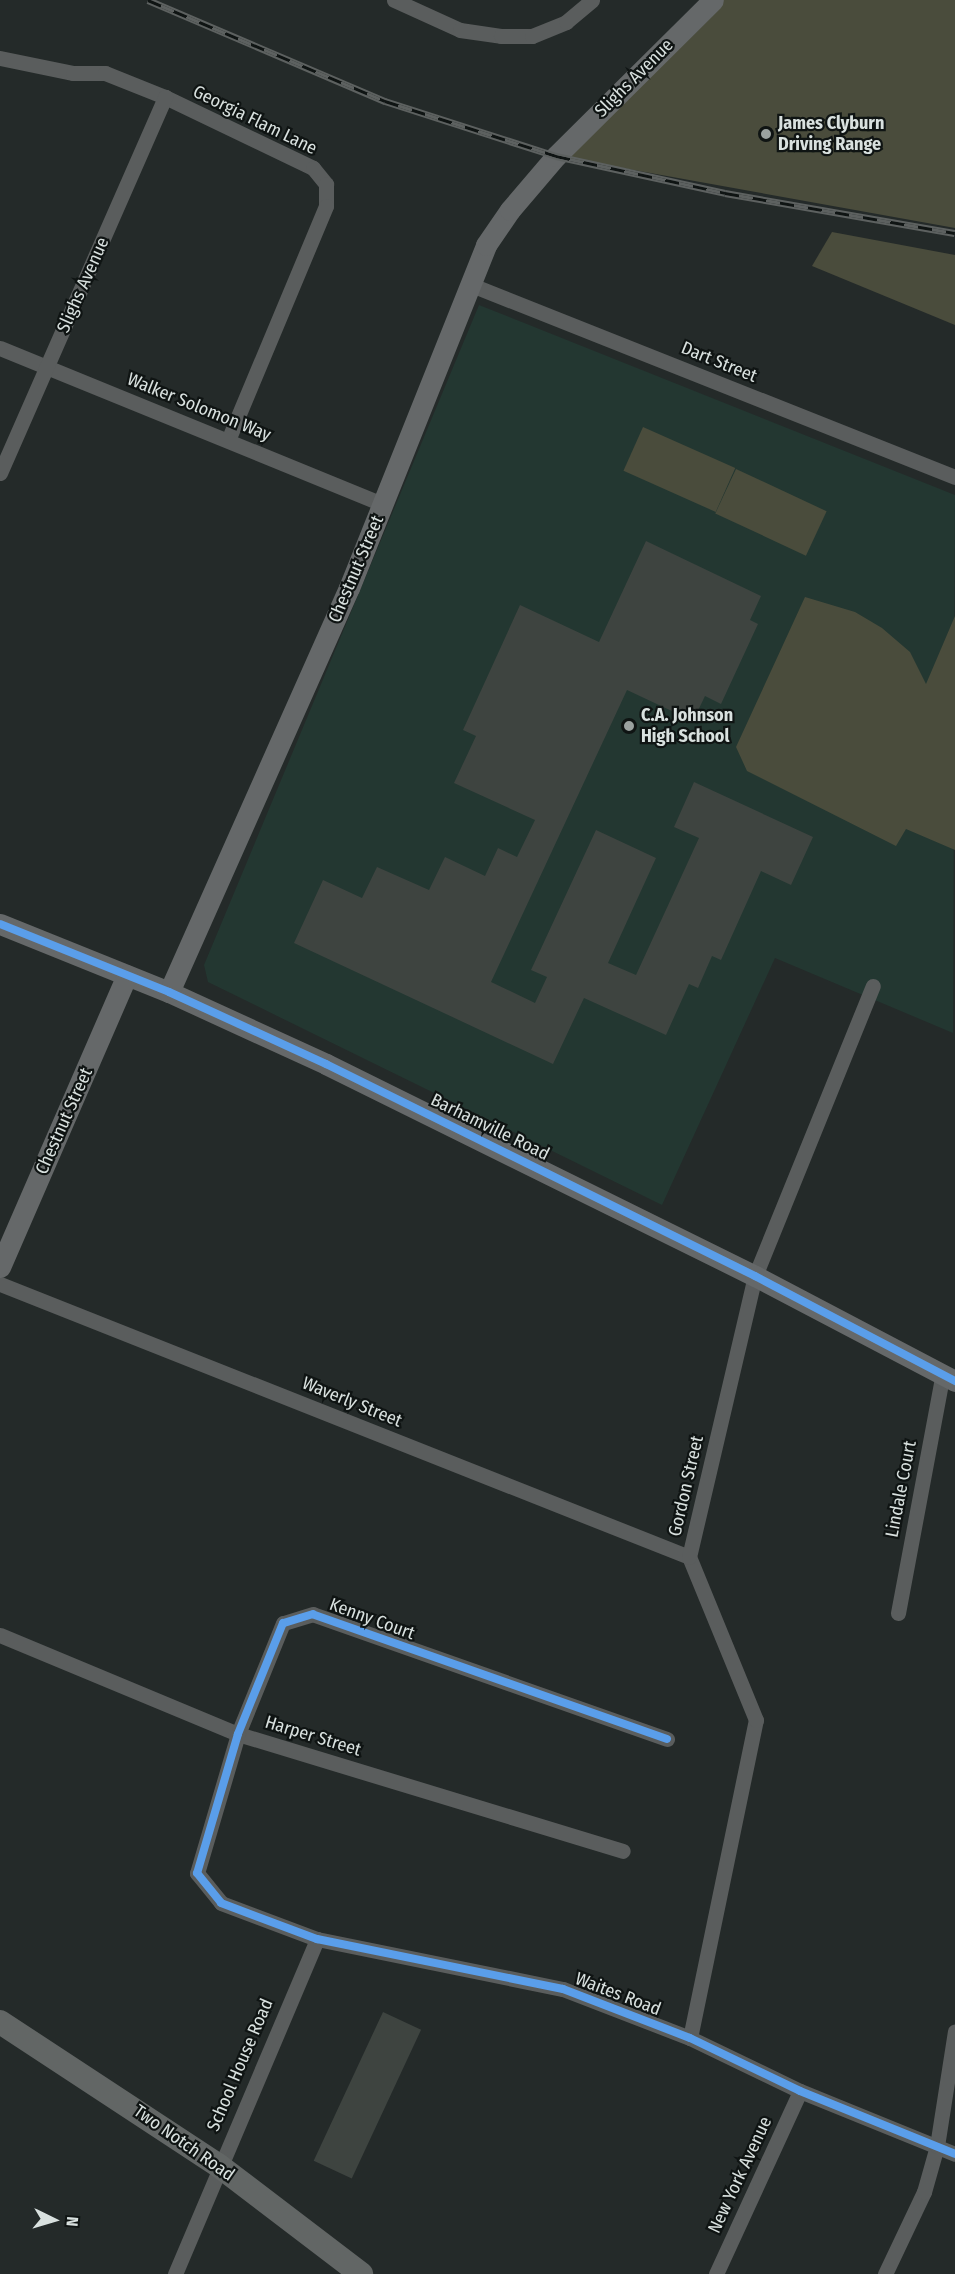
<!DOCTYPE html>
<html>
<head>
<meta charset="utf-8">
<style>
	body { margin:0 }
	#map { position:relative; width:955px; height:2274px; overflow:hidden; background:#242a29; font-family:"Fira Sans Condensed",sans-serif }
	div>[style] { position:absolute }
	.built>* { inset:0; background:#233731 }
	.green>* { inset:0; background:#4a4c3c; transform-origin:0 0 }
	.building>* { inset:0; background:#3e4440; transform-origin:0 0 }
	.street>* { height:15px; margin:-7.5px; padding:0 7.5px; transform-origin:7.5px; border-radius:7.5px; background:#5a5d5d }
	.secondary>* { height:21px; margin:-10.5px; padding:0 10.5px; transform-origin:10.5px; border-radius:10.5px; background:#656869 }
	.primary>* { height:24px; margin:-12px; padding:0 12px; transform-origin:12px; border-radius:12px; background:#626665 }
	.rail>* { height:7px; margin-top:-3.5px; transform-origin:0; background:repeating-linear-gradient(90deg,#0f1413 0 14px,#5d6160 0 28px); box-sizing:border-box; border-block:2px solid #5d6160 }
	.cycleway>* { height:8px; margin:-4px; padding:0 4px; transform-origin:4px; border-radius:4px; background:#5a9eea }
	.dots>* { width:16px; height:16px; translate:-50% -50%; box-sizing:border-box; border:3px solid #0f1413; border-radius:50% }
	span { translate:-50% -50%; white-space:nowrap; text-align:center; line-height:1.15; -webkit-text-stroke:4.5px #0f1413; paint-order:stroke }
	.street-label { font-size:18px; color:#d9e1df }
	.poi-label { font-size:18px; color:#d9e1df; font-weight:700 }
	.left { translate:0 -50%; text-align:left }
	.north { position:absolute; left:24px; top:2190px; width:60px; height:60px; -webkit-text-stroke:4px #0f1413; paint-order:stroke; rotate:95deg; font-size:16px; font-weight:700; line-height:24px; text-align:center; color:#d9e1df }
	.north::after { content:''; display:block; margin:auto; width:21px; height:27px; background:#d9e1df; clip-path:polygon(50% 0,100% 100%,50% 72%,0 100%) }
</style>
</head>
<body>
<div id="map">
	<div class="built">
		<i style="clip-path:polygon(479px 305px,955px 495px,953px 1033px,775px 958px,662px 1205px,208px 982px,204px 965px)"></i>
	</div>
	<div class="green">
		<i style="clip-path:polygon(713px 0,955px 0,955px 228px,556px 156px)"></i>
		<i style="clip-path:polygon(832px 232px,955px 255px,955px 325px,812px 266px)"></i>
		<i style="left:643px;top:427px;width:101px;height:48px;rotate:24deg"></i>
		<i style="left:736px;top:469px;width:100px;height:49px;rotate:25deg"></i>
		<i style="clip-path:polygon(805px 597px,855px 612px,882px 628px,910px 652px,926px 684px,955px 616px,955px 850px,906px 829px,896px 846px,747px 771px,736px 747px)"></i>
	</div>
	<div class="building">
		<i style="clip-path:polygon(646px 541px,761px 596px,750px 620px,758px 624px,721px 704px,705px 696px,693px 721px,627px 690px,491px 982px,535px 1003px,547px 977px,531px 970px,596px 830px,656px 858px,608px 963px,636px 975px,699px 838px,674px 827px,694px 782px,813px 837px,791px 885px,761px 871px,721px 960px,712px 956px,698px 988px,689px 984px,666px 1035px,584px 998px,553px 1064px,294px 943px,323px 880px,362px 898px,377px 867px,429px 890px,445px 857px,485px 876px,498px 848px,517px 857px,535px 820px,454px 783px,476px 736px,463px 730px,520px 605px,599px 642px)"></i>
		<i style="left:383px;top:2012px;width:42px;height:164px;rotate:25deg"></i>
	</div>
	<div class="street">
		<i style="left:394px;top:0;width:72px;rotate:24.4deg"></i>
		<i style="left:460px;top:30px;width:41px;rotate:8.3deg"></i>
		<i style="left:501px;top:36px;width:31px"></i>
		<i style="left:532px;top:36px;width:37px;rotate:-22deg"></i>
		<i style="left:566px;top:22px;width:34px;rotate:-40deg"></i>
		<i style="left:0;top:58px;width:75px;rotate:11.6deg"></i>
		<i style="left:73px;top:73px;width:32px"></i>
		<i style="left:105px;top:73px;width:65px;rotate:21.8deg"></i>
		<i style="left:165px;top:97px;width:164px;rotate:25.6deg"></i>
		<i style="left:313px;top:168px;width:21px;rotate:51deg"></i>
		<i style="left:326px;top:184px;width:22px;rotate:90deg"></i>
		<i style="left:326px;top:206px;width:254px;rotate:112.7deg"></i>
		<i style="left:469px;top:284px;width:523px;rotate:21.66deg"></i>
		<i style="left:0;top:348px;width:414px;rotate:22.2deg"></i>
		<i style="left:0;top:473px;width:411px;rotate:-66.3deg"></i>
		<i style="left:0;top:1284px;width:741px;rotate:21.61deg"></i>
		<i style="left:898px;top:1613px;width:244px;rotate:-79.4deg"></i>
		<i style="left:0;top:1635px;width:258px;rotate:22.6deg"></i>
		<i style="left:238px;top:1734px;width:402px;rotate:16.9deg"></i>
		<i style="left:667px;top:1739px;width:375px;rotate:-160.6deg"></i>
		<i style="left:313px;top:1614px;width:31px;rotate:163deg"></i>
		<i style="left:283px;top:1623px;width:120px;rotate:112.1deg"></i>
		<i style="left:238px;top:1734px;width:145px;rotate:106.4deg"></i>
		<i style="left:197px;top:1873px;width:38px;rotate:51deg"></i>
		<i style="left:221px;top:1903px;width:103px;rotate:20.6deg"></i>
		<i style="left:317px;top:1939px;width:251px;rotate:11.5deg"></i>
		<i style="left:563px;top:1989px;width:136px;rotate:21.1deg"></i>
		<i style="left:690px;top:2038px;width:122px;rotate:25.7deg"></i>
		<i style="left:800px;top:2091px;width:167px;rotate:22.1deg"></i>
		<i style="left:690px;top:2038px;width:325px;rotate:-78.3deg"></i>
		<i style="left:756px;top:1720px;width:176px;rotate:-112.3deg"></i>
		<i style="left:689px;top:1557px;width:289px;rotate:-76.8deg"></i>
		<i style="left:755px;top:1276px;width:313px;rotate:-67.9deg"></i>
		<i style="left:175px;top:2274px;width:364px;rotate:-67deg"></i>
		<i style="left:716px;top:2274px;width:201px;rotate:-65.3deg"></i>
		<i style="left:885px;top:2274px;width:91px;rotate:-64.6deg"></i>
		<i style="left:924px;top:2192px;width:48px;rotate:-74.2deg"></i>
		<i style="left:937px;top:2146px;width:116px;rotate:-81.1deg"></i>
	</div>
	<div class="secondary">
		<i style="left:0;top:924px;width:182px;rotate:21.9deg"></i>
		<i style="left:169px;top:992px;width:173px;rotate:24.6deg"></i>
		<i style="left:326px;top:1064px;width:479px;rotate:26.3deg"></i>
		<i style="left:755px;top:1276px;width:226px;rotate:27.7deg"></i>
		<i style="left:169px;top:992px;width:442px;rotate:-66deg"></i>
		<i style="left:349px;top:588px;width:369px;rotate:-68.2deg"></i>
		<i style="left:486px;top:245px;width:42px;rotate:-55.6deg"></i>
		<i style="left:510px;top:210px;width:71px;rotate:-49.6deg"></i>
		<i style="left:556px;top:156px;width:221px;rotate:-44.8deg"></i>
		<i style="left:0;top:1267px;width:318px;rotate:-66.5deg"></i>
	</div>
	<div class="primary">
		<i style="left:0;top:2022px;width:261px;rotate:33.3deg"></i>
		<i style="left:218px;top:2165px;width:180px;rotate:37.3deg"></i>
	</div>
	<div class="rail">
		<i style="left:148px;top:0;width:258px;rotate:23.1deg"></i>
		<i style="left:385px;top:101px;width:180px;rotate:17.8deg"></i>
		<i style="left:556px;top:156px;width:173px;rotate:12.3deg"></i>
		<i style="left:725px;top:193px;width:233px;rotate:9.9deg"></i>
	</div>
	<div class="cycleway">
		<i style="left:0;top:924px;width:182px;rotate:21.9deg"></i>
		<i style="left:169px;top:992px;width:173px;rotate:24.6deg"></i>
		<i style="left:326px;top:1064px;width:479px;rotate:26.3deg"></i>
		<i style="left:755px;top:1276px;width:226px;rotate:27.7deg"></i>
		<i style="left:667px;top:1739px;width:375px;rotate:-160.6deg"></i>
		<i style="left:313px;top:1614px;width:31px;rotate:163deg"></i>
		<i style="left:283px;top:1623px;width:120px;rotate:112.1deg"></i>
		<i style="left:238px;top:1734px;width:145px;rotate:106.4deg"></i>
		<i style="left:197px;top:1873px;width:38px;rotate:51deg"></i>
		<i style="left:221px;top:1903px;width:103px;rotate:20.6deg"></i>
		<i style="left:317px;top:1939px;width:251px;rotate:11.5deg"></i>
		<i style="left:563px;top:1989px;width:136px;rotate:21.1deg"></i>
		<i style="left:690px;top:2038px;width:122px;rotate:25.7deg"></i>
		<i style="left:800px;top:2091px;width:167px;rotate:22.1deg"></i>
	</div>
	<div class="dots">
		<i style="left:766px;top:134px;background:#9aa19f"></i>
		<i style="left:629px;top:726px;background:#9aa19f"></i>
	</div>
	<div class="street-label">
		<span style="left:634px;top:78px;rotate:-45deg">Slighs Avenue</span>
		<span style="left:255px;top:120px;rotate:26deg">Georgia Flam Lane</span>
		<span style="left:83px;top:285px;rotate:-66deg">Slighs Avenue</span>
		<span style="left:719px;top:362px;rotate:22deg">Dart Street</span>
		<span style="left:199px;top:407px;rotate:22deg">Walker Solomon Way</span>
		<span style="left:356px;top:569px;rotate:-67deg">Chestnut Street</span>
		<span style="left:64px;top:1121px;rotate:-66deg">Chestnut Street</span>
		<span style="left:490px;top:1127px;rotate:26deg">Barhamville Road</span>
		<span style="left:352px;top:1402px;rotate:22deg">Waverly Street</span>
		<span style="left:686px;top:1486px;rotate:-77deg">Gordon Street</span>
		<span style="left:901px;top:1489px;rotate:-79deg">Lindale Court</span>
		<span style="left:372px;top:1619px;rotate:20deg">Kenny Court</span>
		<span style="left:313px;top:1736px;rotate:17deg">Harper Street</span>
		<span style="left:618px;top:1994px;rotate:21deg">Waites Road</span>
		<span style="left:240px;top:2065px;rotate:-67deg">School House Road</span>
		<span style="left:184px;top:2143px;rotate:35deg">Two Notch Road</span>
		<span style="left:740px;top:2175px;rotate:-65deg">New York Avenue</span>
	</div>
	<div class="poi-label">
		<span class="left" style="left:778px;top:134px">James Clyburn<br>Driving Range</span>
		<span class="left" style="left:641px;top:726px">C.A. Johnson<br>High School</span>
	</div>
	<div class="north">N</div>
</div>
</body>
</html>
